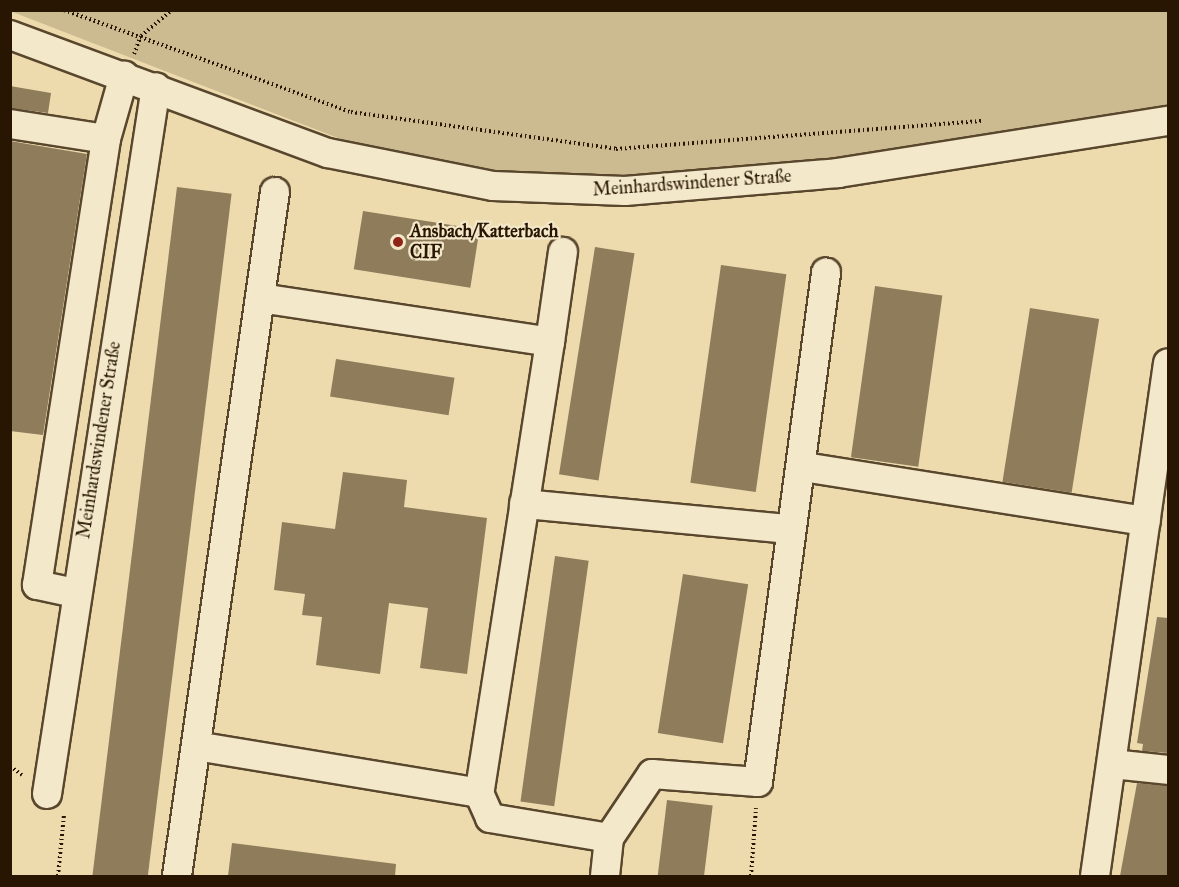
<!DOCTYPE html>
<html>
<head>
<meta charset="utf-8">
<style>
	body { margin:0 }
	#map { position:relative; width:1179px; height:887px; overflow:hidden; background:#eddbae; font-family:"IM FELL Great Primer",serif }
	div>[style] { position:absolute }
	.green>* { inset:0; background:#ccba91 }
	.building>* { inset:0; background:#8e7c5b; transform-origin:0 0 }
	.path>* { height:4px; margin-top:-2px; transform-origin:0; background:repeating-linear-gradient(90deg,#281602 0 1.5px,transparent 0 4.5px) }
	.roads { filter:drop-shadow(2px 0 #59472d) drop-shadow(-2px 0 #59472d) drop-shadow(0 2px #59472d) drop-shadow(0 -2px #59472d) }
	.minor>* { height:28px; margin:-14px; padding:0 14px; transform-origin:14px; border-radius:14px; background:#f3e8ca }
	.dots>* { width:16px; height:16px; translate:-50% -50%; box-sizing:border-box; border:3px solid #f3e8ca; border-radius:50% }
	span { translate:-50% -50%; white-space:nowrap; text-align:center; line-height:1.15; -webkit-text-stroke:4.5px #f3e8ca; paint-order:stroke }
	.street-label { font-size:18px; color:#281602 }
	.poi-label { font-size:18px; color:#281602; font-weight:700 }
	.left { translate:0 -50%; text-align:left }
	.frame { position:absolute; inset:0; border:12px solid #281602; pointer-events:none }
</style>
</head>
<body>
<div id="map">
	<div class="green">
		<i style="clip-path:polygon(10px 11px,1168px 11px,1168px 112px,831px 168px,628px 184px,501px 172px,351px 143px)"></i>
	</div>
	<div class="building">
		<i style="clip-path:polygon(10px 86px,51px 93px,48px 113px,10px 108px)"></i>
		<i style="clip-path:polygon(10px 141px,87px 154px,43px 435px,10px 431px)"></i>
		<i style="left:177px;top:187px;width:55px;height:695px;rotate:7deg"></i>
		<i style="left:363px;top:211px;width:118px;height:59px;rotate:9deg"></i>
		<i style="left:595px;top:247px;width:40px;height:230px;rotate:9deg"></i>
		<i style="left:721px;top:265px;width:66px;height:220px;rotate:8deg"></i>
		<i style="left:875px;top:286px;width:68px;height:173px;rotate:8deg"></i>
		<i style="left:1030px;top:308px;width:70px;height:176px;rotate:9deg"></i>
		<i style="left:336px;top:359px;width:120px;height:38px;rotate:9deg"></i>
		<i style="clip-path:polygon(343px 472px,407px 480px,404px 507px,487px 518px,467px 674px,420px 668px,428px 608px,389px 603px,380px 674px,316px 665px,322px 617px,302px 615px,305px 594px,274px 590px,282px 522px,335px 529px)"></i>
		<i style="left:555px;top:556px;width:34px;height:248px;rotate:8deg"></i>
		<i style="left:683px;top:574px;width:66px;height:161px;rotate:9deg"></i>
		<i style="clip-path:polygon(1157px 617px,1168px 618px,1168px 753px,1142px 751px,1143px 744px,1137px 743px)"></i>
		<i style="clip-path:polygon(1137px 783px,1168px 786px,1168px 876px,1120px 876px)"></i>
		<i style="left:667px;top:800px;width:46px;height:77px;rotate:7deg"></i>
		<i style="clip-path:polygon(232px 843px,396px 864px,395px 876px,228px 876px)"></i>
	</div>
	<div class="path">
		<i style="left:64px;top:10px;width:305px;rotate:19.6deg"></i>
		<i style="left:351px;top:112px;width:268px;rotate:7.9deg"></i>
		<i style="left:616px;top:149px;width:369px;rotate:-4.4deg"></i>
		<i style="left:134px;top:54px;width:19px;rotate:-69deg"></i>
		<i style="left:141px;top:36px;width:40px;rotate:-40deg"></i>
		<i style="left:10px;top:766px;width:15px;rotate:37deg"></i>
		<i style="left:58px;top:876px;width:61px;rotate:-84.4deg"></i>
		<i style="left:751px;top:876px;width:68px;rotate:-85.8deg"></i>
	</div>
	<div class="roads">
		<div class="minor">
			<i style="left:10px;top:35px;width:339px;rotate:20.4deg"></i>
			<i style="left:328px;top:153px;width:168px;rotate:11.3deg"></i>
			<i style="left:493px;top:186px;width:132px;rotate:2.2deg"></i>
			<i style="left:625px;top:191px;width:214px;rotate:-4.8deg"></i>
			<i style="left:838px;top:173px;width:334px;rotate:-9deg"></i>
			<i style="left:10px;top:124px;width:97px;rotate:8.9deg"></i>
			<i style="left:106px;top:139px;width:66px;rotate:-74.1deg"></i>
			<i style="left:260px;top:298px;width:293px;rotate:8.6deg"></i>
			<i style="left:550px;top:342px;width:457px;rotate:98.9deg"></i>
			<i style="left:550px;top:342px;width:91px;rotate:-81.8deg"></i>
			<i style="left:804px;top:467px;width:346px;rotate:9deg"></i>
			<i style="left:524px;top:504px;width:266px;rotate:5.4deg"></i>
			<i style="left:75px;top:593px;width:39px;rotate:-168deg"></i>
			<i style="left:37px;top:585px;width:451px;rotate:-81.2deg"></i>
			<i style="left:196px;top:746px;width:287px;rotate:9.4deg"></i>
			<i style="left:479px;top:793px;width:27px;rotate:66deg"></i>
			<i style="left:490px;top:818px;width:121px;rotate:9.5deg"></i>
			<i style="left:609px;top:838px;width:77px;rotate:-56.1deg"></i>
			<i style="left:652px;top:774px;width:106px;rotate:4.3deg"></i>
			<i style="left:758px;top:782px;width:514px;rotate:-82.39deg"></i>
			<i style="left:1112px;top:764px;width:56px;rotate:6.1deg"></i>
			<i style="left:47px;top:794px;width:715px;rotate:-81.24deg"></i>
			<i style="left:177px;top:876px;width:691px;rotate:-81.85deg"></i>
			<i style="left:605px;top:876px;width:38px;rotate:-84deg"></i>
			<i style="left:1095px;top:876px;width:518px;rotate:-81.9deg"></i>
		</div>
	</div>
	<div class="dots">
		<i style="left:398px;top:242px;background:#8f2418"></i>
	</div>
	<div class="street-label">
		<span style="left:692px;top:183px;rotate:-4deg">Meinhardswindener Straße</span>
		<span style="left:99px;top:440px;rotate:-81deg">Meinhardswindener Straße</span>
	</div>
	<div class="poi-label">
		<span class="left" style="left:410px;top:242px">Ansbach/Katterbach<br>CIF</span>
	</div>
	<div class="frame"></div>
</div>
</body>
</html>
